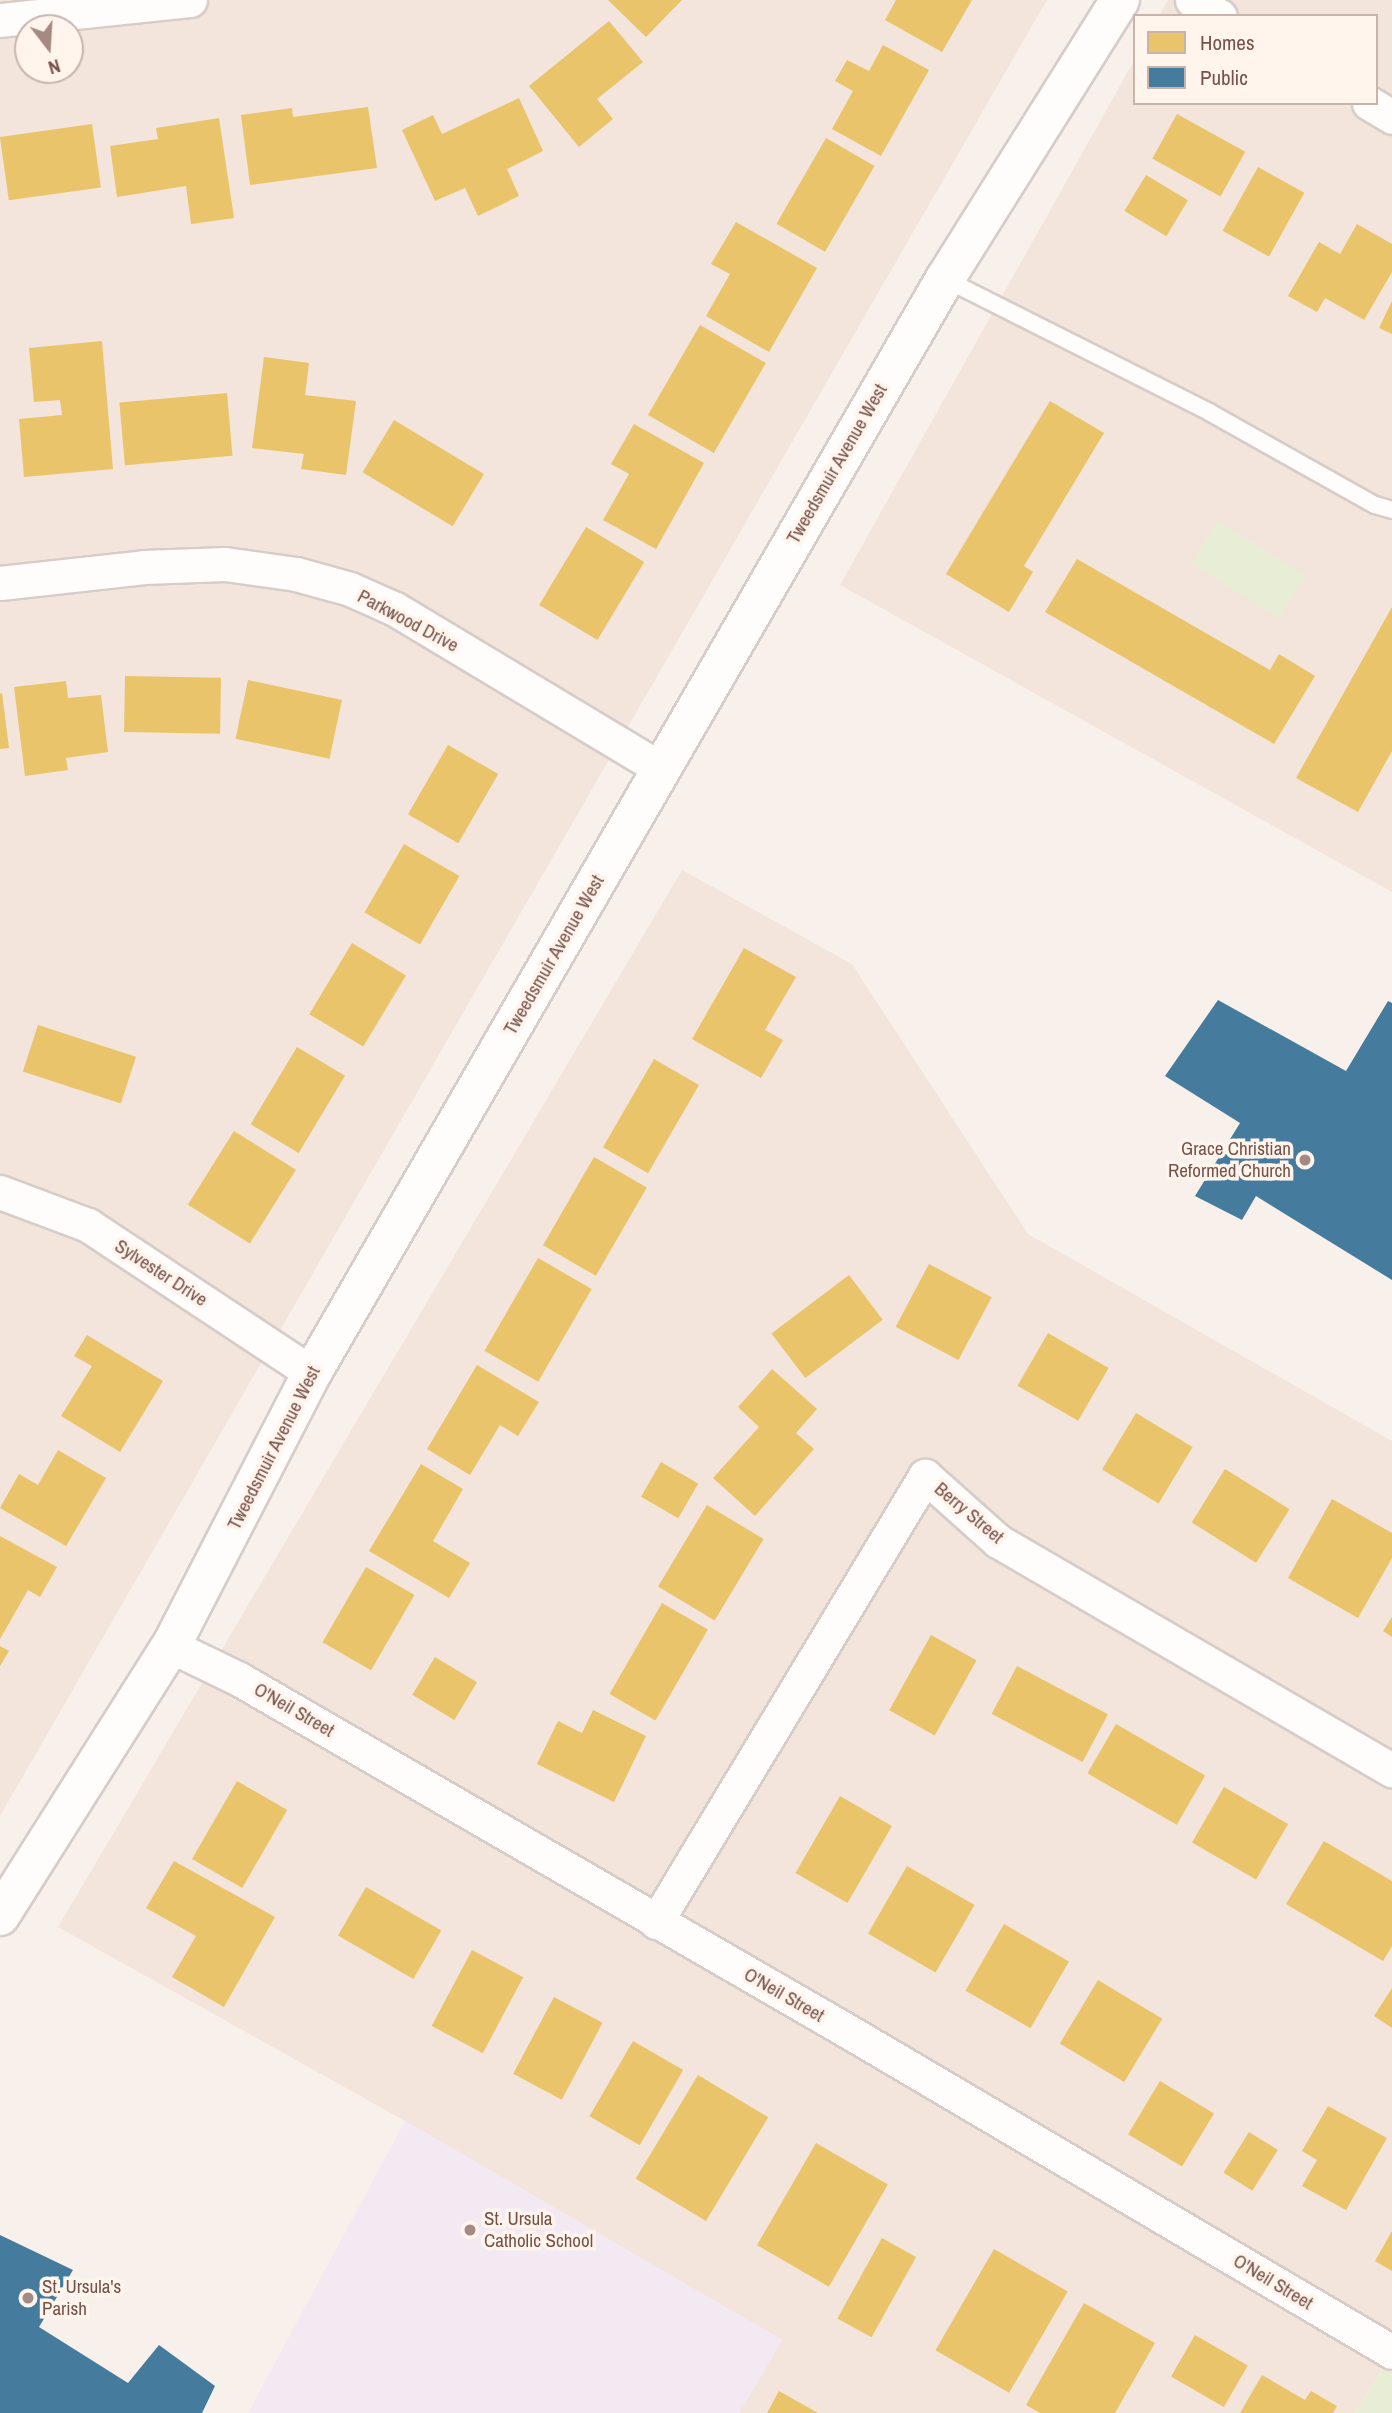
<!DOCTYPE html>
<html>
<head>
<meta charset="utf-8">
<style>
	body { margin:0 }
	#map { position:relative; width:1392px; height:2413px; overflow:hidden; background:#f8f1eb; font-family:"Archivo Narrow",sans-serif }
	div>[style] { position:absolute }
	.residential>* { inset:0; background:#f3e5db }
	.education>* { inset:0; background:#f2e9f3 }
	.green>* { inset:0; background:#e8eed6; transform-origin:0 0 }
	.homes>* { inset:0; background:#e9c46a; transform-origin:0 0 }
	.public>* { inset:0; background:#457b9d }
	.roads { filter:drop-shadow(2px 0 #d6ccc8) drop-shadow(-2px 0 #d6ccc8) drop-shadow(0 2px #d6ccc8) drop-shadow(0 -2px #d6ccc8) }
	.service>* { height:16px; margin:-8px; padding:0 8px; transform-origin:8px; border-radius:8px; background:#fefdfc }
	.minor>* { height:33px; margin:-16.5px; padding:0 16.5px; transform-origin:16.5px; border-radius:16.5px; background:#fefdfc }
	.tertiary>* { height:38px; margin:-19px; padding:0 19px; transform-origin:19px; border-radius:19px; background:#fefdfc }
	.dots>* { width:19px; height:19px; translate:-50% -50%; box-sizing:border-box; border:4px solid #fff5ed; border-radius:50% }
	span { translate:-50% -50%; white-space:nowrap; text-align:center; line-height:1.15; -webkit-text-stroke:7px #fff5ed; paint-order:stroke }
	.street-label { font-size:19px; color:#77524a }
	.poi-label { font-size:19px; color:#77524a }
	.right { translate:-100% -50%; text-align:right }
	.left { translate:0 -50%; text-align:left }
	.legend { position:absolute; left:1133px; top:14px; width:245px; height:91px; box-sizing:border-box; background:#fff5ed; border:2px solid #c9b4ac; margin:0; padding:9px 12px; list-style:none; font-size:21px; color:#77524a }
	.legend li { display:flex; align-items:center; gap:14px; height:35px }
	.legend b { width:35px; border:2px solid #c9b4ac }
	.north { position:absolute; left:14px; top:14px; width:70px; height:70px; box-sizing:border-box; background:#fff5ed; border:2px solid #c9b4ac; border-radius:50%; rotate:163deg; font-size:19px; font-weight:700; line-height:28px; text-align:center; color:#77524a }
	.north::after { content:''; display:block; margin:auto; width:24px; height:32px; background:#a48a82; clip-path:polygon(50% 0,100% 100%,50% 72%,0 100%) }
</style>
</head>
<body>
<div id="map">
	<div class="residential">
		<i style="clip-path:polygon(evenodd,0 0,1047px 0,0 1816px,0 0,28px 28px,70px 28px,70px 70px,28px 70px,28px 28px)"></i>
		<i style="clip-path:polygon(1168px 0,1392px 0,1392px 892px,840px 585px,1135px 59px,1135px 103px,1376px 103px,1376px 16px,1159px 16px)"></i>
		<i style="clip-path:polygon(682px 870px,852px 964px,1028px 1234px,1392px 1441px,1392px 2353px,1355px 2413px,739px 2413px,782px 2340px,405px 2121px,58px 1927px)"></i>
	</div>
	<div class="education">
		<i style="clip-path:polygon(405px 2121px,782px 2340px,739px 2413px,248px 2413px)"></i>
	</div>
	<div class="green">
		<i style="left:1218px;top:521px;width:103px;height:50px;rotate:32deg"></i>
		<i style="clip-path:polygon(1392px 2353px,1392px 2413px,1355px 2413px)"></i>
	</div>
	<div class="homes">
		<i style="clip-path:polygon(608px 0,682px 0,646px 37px)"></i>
		<i style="clip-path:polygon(896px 0,972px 0,942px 52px,885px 20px)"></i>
		<i style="clip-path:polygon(609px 21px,643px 62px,597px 99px,613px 119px,579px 147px,529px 86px)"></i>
		<i style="clip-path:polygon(883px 45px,929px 70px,881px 156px,832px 129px,853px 91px,835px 81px,847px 60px,869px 71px)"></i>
		<i style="clip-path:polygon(519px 98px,543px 151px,507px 169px,519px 196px,478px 216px,465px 188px,435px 201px,402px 130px,433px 115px,442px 134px)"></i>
		<i style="clip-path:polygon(368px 107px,377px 168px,250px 185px,241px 115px,292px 108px,293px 117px)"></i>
		<i style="left:1177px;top:114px;width:78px;height:51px;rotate:29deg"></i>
		<i style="clip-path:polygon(219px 118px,234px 218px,191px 224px,186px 186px,117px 197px,110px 146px,158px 139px,156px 128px)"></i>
		<i style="left:92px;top:124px;width:64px;height:93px;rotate:82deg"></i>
		<i style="left:826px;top:138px;width:56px;height:99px;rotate:30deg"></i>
		<i style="left:1258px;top:167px;width:53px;height:73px;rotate:29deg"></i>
		<i style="left:1146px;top:175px;width:49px;height:42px;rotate:31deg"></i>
		<i style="clip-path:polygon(736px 222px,817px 268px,769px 352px,706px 316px,730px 274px,711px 264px)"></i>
		<i style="clip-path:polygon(1357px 224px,1392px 244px,1392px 272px,1364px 320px,1325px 298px,1317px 312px,1288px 296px,1319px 242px,1340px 254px)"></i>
		<i style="clip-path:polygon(1392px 301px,1392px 334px,1379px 328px)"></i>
		<i style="left:700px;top:325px;width:76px;height:104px;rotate:30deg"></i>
		<i style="clip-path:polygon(102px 341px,113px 469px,24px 477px,19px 419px,62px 415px,60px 400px,34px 402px,29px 348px)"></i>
		<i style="clip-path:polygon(264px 357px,309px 363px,305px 395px,356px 401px,346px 475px,301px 469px,304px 454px,252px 448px)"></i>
		<i style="left:227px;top:393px;width:63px;height:108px;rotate:85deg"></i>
		<i style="clip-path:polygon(1050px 401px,1104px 433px,1024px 566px,1033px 572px,1009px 612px,946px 574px)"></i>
		<i style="left:394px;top:420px;width:105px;height:61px;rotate:31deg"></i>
		<i style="clip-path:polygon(634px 424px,704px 463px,656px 549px,603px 520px,629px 474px,611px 464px)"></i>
		<i style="left:586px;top:527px;width:68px;height:91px;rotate:31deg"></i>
		<i style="clip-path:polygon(1077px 559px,1270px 670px,1279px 654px,1315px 676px,1274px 744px,1045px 612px)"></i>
		<i style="clip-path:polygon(1392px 607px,1392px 751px,1358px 812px,1296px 778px)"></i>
		<i style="left:125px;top:676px;width:96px;height:56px;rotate:1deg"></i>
		<i style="left:248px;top:680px;width:96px;height:60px;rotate:12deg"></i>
		<i style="clip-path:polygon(66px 681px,68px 698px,101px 695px,108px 752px,66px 758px,68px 770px,25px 776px,14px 687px)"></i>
		<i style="clip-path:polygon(2px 693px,9px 748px,0 749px,0 694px)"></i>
		<i style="left:448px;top:745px;width:58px;height:80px;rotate:30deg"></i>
		<i style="left:404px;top:844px;width:64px;height:79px;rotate:30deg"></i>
		<i style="left:352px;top:943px;width:63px;height:83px;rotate:31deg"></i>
		<i style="clip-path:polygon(744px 948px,796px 977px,765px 1030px,783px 1040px,761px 1078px,692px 1039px)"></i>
		<i style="left:38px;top:1025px;width:103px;height:49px;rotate:18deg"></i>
		<i style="left:297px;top:1047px;width:56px;height:90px;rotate:31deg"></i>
		<i style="left:654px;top:1059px;width:52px;height:102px;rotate:30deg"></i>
		<i style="left:234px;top:1131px;width:73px;height:87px;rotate:32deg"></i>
		<i style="left:594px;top:1157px;width:61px;height:102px;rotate:30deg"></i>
		<i style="left:538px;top:1258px;width:62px;height:107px;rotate:30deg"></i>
		<i style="left:929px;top:1264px;width:71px;height:71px;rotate:28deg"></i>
		<i style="left:849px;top:1275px;width:56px;height:97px;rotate:53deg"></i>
		<i style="left:1048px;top:1333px;width:70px;height:61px;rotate:30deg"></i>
		<i style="clip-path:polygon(87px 1335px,163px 1381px,120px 1452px,61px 1416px,92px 1366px,74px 1356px)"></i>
		<i style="clip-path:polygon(477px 1365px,539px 1402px,518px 1436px,500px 1425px,470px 1475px,427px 1449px)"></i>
		<i style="clip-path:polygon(772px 1369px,817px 1409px,796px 1433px,814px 1449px,755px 1516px,713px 1478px,759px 1427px,738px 1407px)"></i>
		<i style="left:1136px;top:1413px;width:66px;height:66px;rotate:31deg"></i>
		<i style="clip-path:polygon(58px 1450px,106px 1478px,66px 1546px,0 1508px,19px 1474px,38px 1485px)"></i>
		<i style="left:661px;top:1462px;width:43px;height:40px;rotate:30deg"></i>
		<i style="clip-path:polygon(421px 1464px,463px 1489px,433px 1541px,470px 1563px,449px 1598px,369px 1551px)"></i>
		<i style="left:1225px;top:1469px;width:76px;height:63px;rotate:32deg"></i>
		<i style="clip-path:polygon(1332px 1499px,1392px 1533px,1392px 1558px,1358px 1618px,1288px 1578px)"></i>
		<i style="left:707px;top:1505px;width:66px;height:95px;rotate:31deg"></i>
		<i style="clip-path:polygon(0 1536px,57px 1567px,40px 1597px,28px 1590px,0 1639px)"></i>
		<i style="left:366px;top:1567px;width:56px;height:87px;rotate:30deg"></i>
		<i style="left:662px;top:1603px;width:53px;height:105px;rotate:30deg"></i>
		<i style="clip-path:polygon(1392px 1617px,1392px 1637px,1383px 1631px)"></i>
		<i style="left:931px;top:1635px;width:52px;height:86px;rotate:29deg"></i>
		<i style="clip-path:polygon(0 1646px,9px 1651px,0 1666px)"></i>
		<i style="left:435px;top:1657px;width:49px;height:44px;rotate:31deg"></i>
		<i style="left:1017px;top:1666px;width:103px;height:54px;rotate:28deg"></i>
		<i style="clip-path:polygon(593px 1710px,646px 1736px,614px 1802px,537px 1764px,558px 1721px,582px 1733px)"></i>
		<i style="left:1116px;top:1724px;width:103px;height:57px;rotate:30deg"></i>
		<i style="left:237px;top:1781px;width:58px;height:90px;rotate:30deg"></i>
		<i style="left:1224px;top:1787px;width:74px;height:64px;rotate:30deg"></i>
		<i style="left:840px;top:1796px;width:60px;height:89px;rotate:30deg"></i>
		<i style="clip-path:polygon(1324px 1841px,1392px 1881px,1392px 1946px,1383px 1961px,1286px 1904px)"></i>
		<i style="clip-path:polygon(174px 1861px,275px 1917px,224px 2007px,172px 1977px,196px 1936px,146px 1908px)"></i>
		<i style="left:907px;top:1866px;width:78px;height:78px;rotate:30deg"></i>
		<i style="left:366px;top:1887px;width:87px;height:56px;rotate:30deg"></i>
		<i style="left:1004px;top:1924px;width:75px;height:77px;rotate:30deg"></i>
		<i style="left:472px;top:1950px;width:58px;height:86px;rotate:28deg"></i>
		<i style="left:1098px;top:1980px;width:75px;height:74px;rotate:31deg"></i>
		<i style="clip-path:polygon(1392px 1988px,1392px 2028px,1374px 2016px)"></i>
		<i style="left:554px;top:1997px;width:55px;height:87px;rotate:28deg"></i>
		<i style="left:633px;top:2041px;width:58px;height:87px;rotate:30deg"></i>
		<i style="left:698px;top:2075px;width:82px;height:121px;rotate:31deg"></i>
		<i style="left:1160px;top:2081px;width:63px;height:62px;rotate:31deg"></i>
		<i style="clip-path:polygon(1328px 2106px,1387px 2138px,1346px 2210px,1302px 2186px,1317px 2160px,1302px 2151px)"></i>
		<i style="left:1249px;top:2132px;width:34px;height:48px;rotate:32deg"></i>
		<i style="left:816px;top:2143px;width:83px;height:118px;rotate:30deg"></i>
		<i style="clip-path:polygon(1392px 2231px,1392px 2271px,1375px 2261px)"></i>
		<i style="left:882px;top:2238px;width:39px;height:92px;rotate:29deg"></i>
		<i style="left:994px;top:2249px;width:85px;height:117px;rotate:30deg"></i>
		<i style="clip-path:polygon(1084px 2303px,1155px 2343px,1115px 2413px,1040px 2413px,1026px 2405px)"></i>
		<i style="left:1195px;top:2335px;width:61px;height:48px;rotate:30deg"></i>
		<i style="clip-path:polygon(1262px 2375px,1305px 2400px,1311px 2391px,1337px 2406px,1333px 2413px,1240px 2413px)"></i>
		<i style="clip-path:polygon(779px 2391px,818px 2413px,767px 2413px)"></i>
	</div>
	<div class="public">
		<i style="clip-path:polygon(1218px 1000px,1346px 1071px,1388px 1001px,1392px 1003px,1392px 1280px,1256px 1196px,1242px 1220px,1195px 1196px,1240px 1123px,1165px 1076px)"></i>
		<i style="clip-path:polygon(0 2235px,73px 2270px,39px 2327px,128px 2383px,159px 2345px,215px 2386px,202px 2413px,0 2413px)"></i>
	</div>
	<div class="roads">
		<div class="service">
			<i style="left:945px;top:279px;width:296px;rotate:26.7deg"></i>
			<i style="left:1209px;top:412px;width:190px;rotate:29.3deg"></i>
			<i style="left:1375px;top:505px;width:18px;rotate:16deg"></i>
		</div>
		<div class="minor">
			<i style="left:1192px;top:0;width:32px;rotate:30deg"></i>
			<i style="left:0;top:20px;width:191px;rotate:-6deg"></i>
			<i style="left:1369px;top:103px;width:27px;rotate:31deg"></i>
			<i style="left:0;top:583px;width:145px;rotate:-6.3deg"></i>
			<i style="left:144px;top:567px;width:81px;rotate:-2.1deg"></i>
			<i style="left:225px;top:564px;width:72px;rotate:8deg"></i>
			<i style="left:296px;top:574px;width:56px;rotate:15.5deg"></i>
			<i style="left:350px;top:589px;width:49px;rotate:24deg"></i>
			<i style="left:395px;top:609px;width:310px;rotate:31deg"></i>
			<i style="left:0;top:1192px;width:94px;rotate:20.6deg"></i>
			<i style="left:88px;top:1225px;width:268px;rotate:33.5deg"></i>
			<i style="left:171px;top:1646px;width:76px;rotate:25.9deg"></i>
			<i style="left:239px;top:1679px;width:713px;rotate:30.05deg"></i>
			<i style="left:856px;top:2036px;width:622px;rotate:30.52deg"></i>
			<i style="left:656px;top:1922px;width:521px;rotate:-58.9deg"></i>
			<i style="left:925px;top:1476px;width:98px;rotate:41.7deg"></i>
			<i style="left:998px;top:1541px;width:456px;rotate:30.2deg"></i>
		</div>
		<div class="tertiary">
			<i style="left:0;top:1916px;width:320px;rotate:-57.7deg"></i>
			<i style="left:171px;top:1646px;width:307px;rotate:-62.7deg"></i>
			<i style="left:312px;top:1373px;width:1264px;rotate:-59.95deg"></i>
			<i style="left:945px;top:279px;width:329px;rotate:-57.9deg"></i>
		</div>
	</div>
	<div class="dots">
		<i style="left:1305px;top:1160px;background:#a48a82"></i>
		<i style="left:470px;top:2230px;background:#a48a82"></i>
		<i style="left:28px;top:2298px;background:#a48a82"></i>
	</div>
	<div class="street-label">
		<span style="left:837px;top:464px;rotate:-60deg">Tweedsmuir Avenue West</span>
		<span style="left:408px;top:621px;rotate:28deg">Parkwood Drive</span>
		<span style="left:554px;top:955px;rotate:-60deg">Tweedsmuir Avenue West</span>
		<span style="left:161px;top:1273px;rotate:33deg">Sylvester Drive</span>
		<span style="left:274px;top:1448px;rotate:-63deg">Tweedsmuir Avenue West</span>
		<span style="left:969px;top:1513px;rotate:40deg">Berry Street</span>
		<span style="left:294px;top:1710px;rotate:30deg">O'Neil Street</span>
		<span style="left:784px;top:1995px;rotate:30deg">O'Neil Street</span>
		<span style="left:1273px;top:2282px;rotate:31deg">O'Neil Street</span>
	</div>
	<div class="poi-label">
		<span class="right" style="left:1291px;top:1160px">Grace Christian<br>Reformed Church</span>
		<span class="left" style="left:484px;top:2230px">St. Ursula<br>Catholic School</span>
		<span class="left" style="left:42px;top:2298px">St. Ursula's<br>Parish</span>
	</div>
	<ul class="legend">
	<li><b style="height:19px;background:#e9c46a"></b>Homes</li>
	<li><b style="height:19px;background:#457b9d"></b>Public</li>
	</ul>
	<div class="north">N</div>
</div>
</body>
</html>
